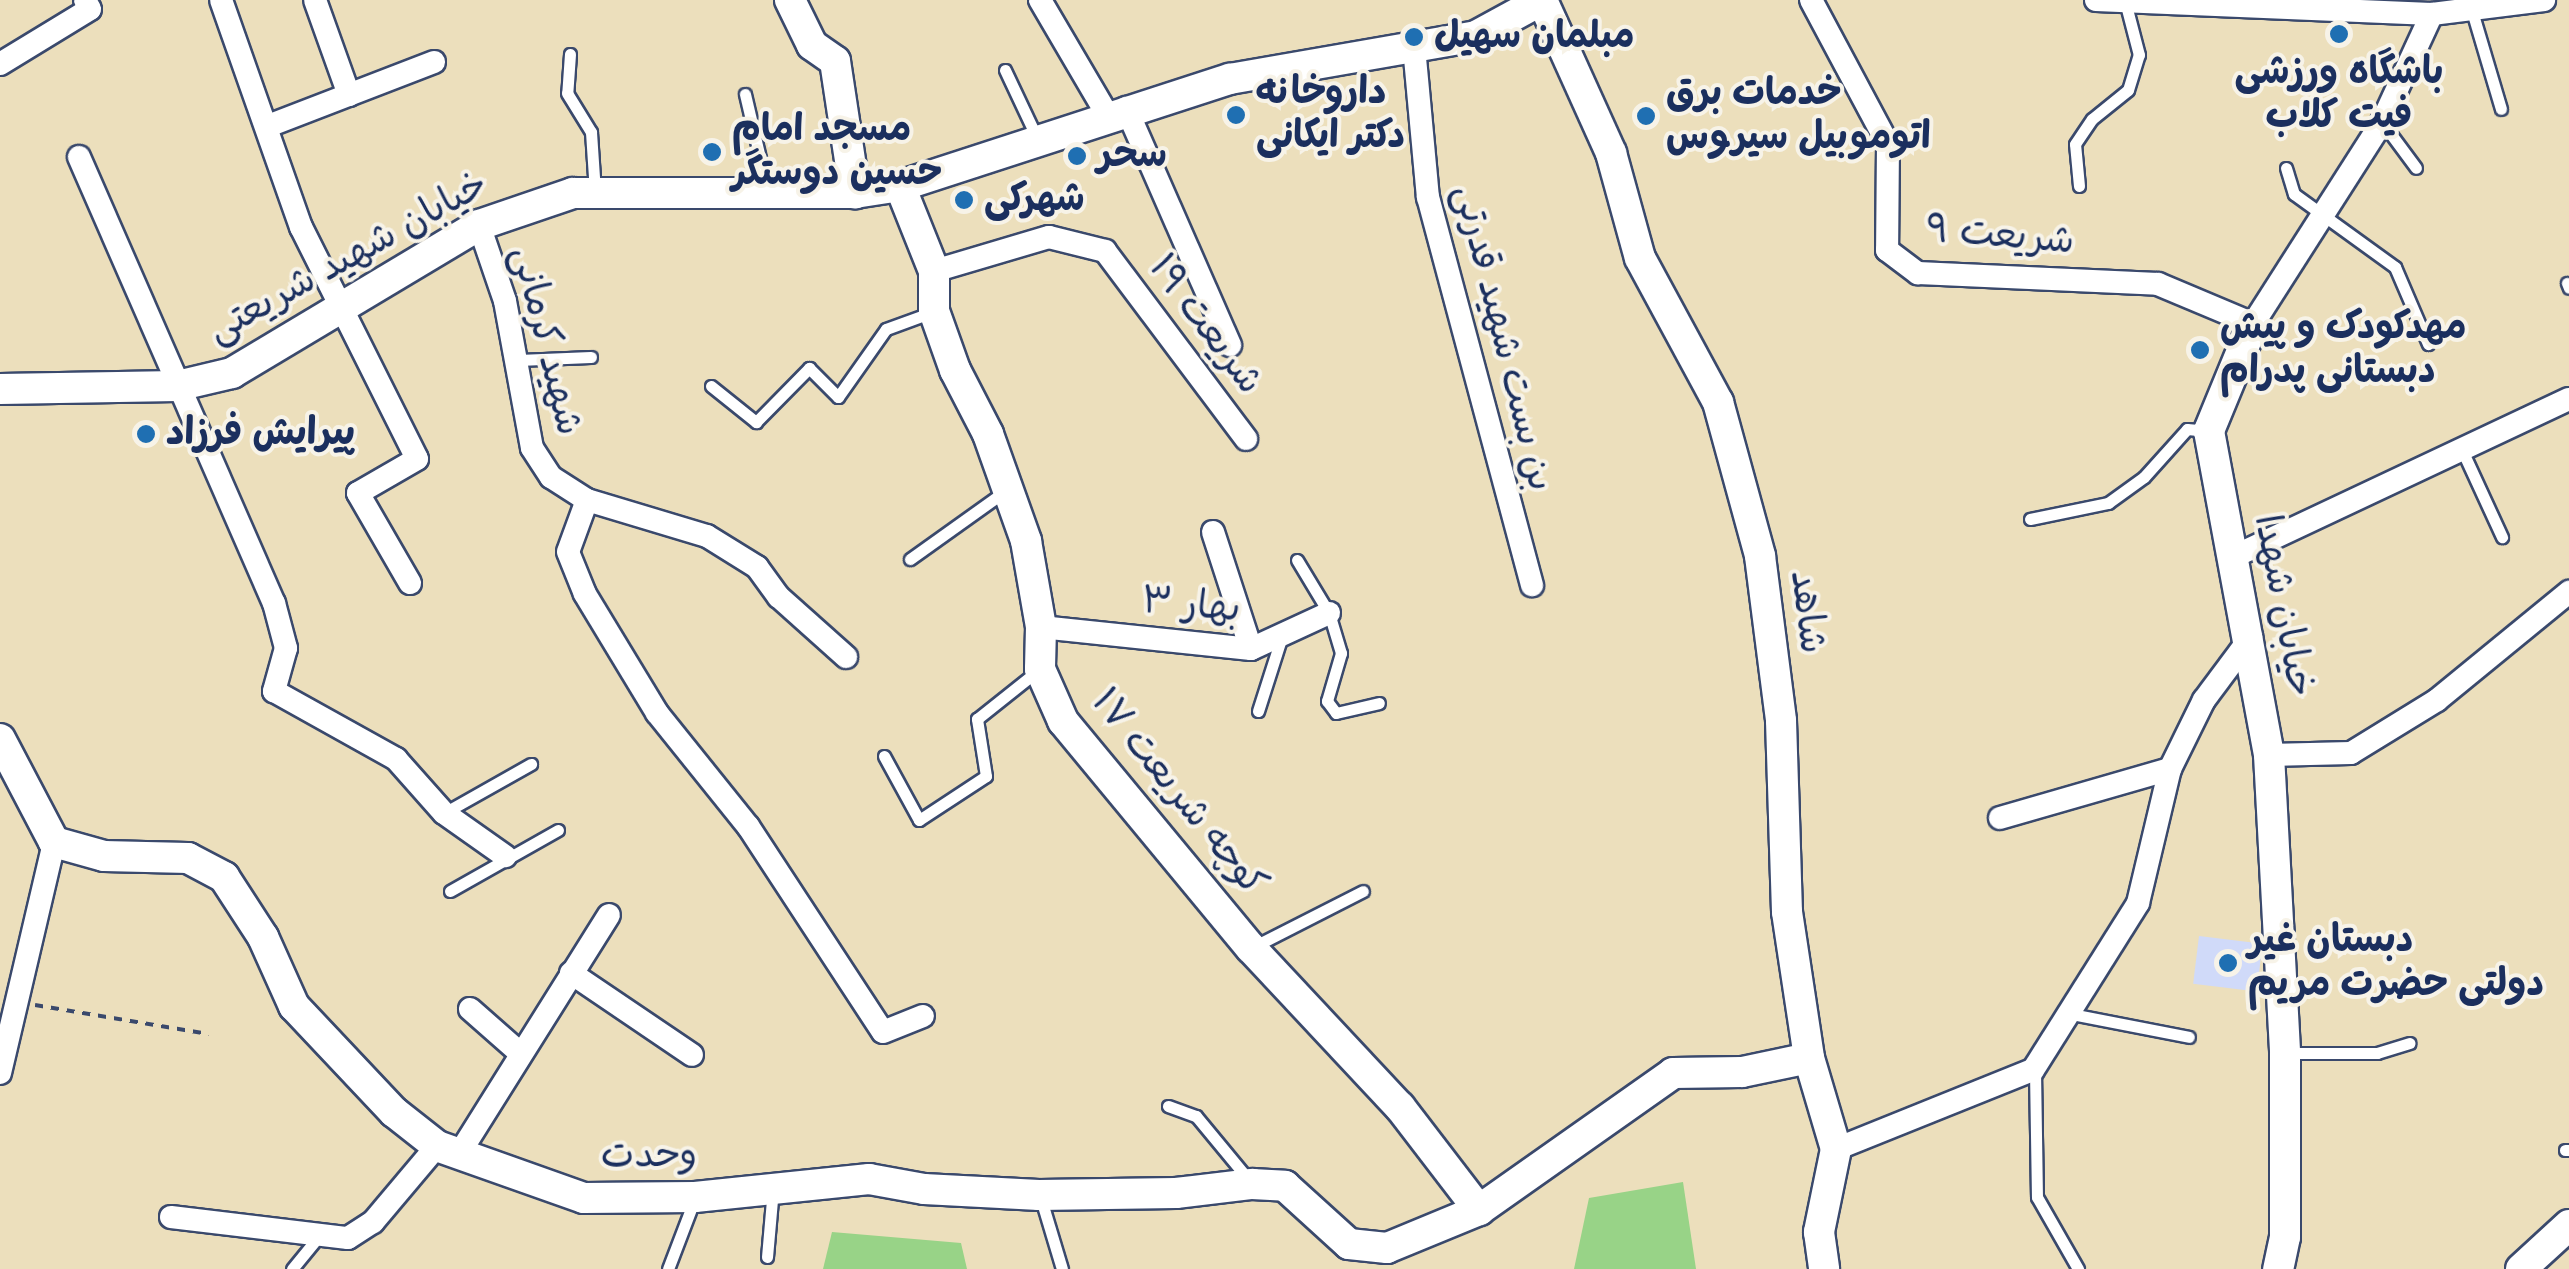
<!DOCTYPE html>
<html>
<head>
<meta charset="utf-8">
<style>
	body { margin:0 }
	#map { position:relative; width:2569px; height:1269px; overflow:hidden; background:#ecdfbc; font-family:Mynerve,"Playpen Sans Arabic",sans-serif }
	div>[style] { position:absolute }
	.built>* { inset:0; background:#d0daf9; transform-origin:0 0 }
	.green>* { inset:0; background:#98d387 }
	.path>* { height:4px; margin-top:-2px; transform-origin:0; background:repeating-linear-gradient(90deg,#3a496c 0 8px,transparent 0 16px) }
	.roads { filter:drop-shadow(2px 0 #3a496c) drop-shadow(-2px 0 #3a496c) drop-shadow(0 2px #3a496c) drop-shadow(0 -2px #3a496c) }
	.service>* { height:11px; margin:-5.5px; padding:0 5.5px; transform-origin:5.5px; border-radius:5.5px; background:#fff }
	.minor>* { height:22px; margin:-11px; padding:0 11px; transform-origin:11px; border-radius:11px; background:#fff }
	.tertiary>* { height:30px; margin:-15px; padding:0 15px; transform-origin:15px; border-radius:15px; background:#fff }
	.dots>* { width:28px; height:28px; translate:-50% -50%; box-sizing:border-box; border:5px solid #f7f3e8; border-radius:50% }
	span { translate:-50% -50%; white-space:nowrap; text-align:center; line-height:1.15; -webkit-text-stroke:8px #f7f3e8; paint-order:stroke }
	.poi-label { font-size:38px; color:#1b2f5e; font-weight:700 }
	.left { translate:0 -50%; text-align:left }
	.street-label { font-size:38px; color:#1b2f5e }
</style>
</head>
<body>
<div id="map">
	<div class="built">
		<i style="left:2199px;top:936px;width:64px;height:48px;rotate:7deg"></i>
	</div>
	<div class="green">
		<i style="clip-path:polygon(1683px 1182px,1696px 1269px,1574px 1269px,1589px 1198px)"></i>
		<i style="clip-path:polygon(832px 1232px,961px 1243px,967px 1269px,823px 1269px)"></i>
	</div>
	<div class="path">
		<i style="left:35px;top:1005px;width:176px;rotate:9.5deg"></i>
	</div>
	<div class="roads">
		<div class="service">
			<i style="left:2472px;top:11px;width:102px;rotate:73.5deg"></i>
			<i style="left:570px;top:54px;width:39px;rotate:94deg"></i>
			<i style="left:567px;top:93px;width:46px;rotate:58.4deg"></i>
			<i style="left:591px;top:132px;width:60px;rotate:86.2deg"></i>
			<i style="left:1005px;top:70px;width:77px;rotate:64.8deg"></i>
			<i style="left:745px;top:94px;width:97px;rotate:76.8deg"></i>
			<i style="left:2382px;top:122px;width:57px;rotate:53.5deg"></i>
			<i style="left:2286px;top:168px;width:27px;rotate:73deg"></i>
			<i style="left:2294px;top:194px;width:125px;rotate:35.9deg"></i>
			<i style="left:2395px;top:267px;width:84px;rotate:66.8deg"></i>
			<i style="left:2079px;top:186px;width:42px;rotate:-95.4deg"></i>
			<i style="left:2075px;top:144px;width:30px;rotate:-56deg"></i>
			<i style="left:2092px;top:119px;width:46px;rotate:-38.9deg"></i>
			<i style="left:2128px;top:90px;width:37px;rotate:-73deg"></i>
			<i style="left:2139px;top:55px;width:52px;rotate:-104.6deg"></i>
			<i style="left:2567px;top:283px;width:5px;rotate:68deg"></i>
			<i style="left:518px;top:360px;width:73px;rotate:-2.4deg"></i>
			<i style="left:711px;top:386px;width:58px;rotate:38.7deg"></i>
			<i style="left:756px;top:422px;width:76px;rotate:-45.5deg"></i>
			<i style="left:809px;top:368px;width:41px;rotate:45deg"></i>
			<i style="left:838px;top:397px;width:83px;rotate:-54.8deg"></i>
			<i style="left:886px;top:329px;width:47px;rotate:-20deg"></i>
			<i style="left:2462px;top:450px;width:96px;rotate:65.3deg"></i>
			<i style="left:2030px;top:519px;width:80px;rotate:-11.6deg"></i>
			<i style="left:2108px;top:503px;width:44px;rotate:-35.8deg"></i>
			<i style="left:2144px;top:477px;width:64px;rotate:-48.1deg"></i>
			<i style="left:2187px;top:429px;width:22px;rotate:5deg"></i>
			<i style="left:910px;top:559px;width:115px;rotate:-35.5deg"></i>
			<i style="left:1297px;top:560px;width:62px;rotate:58.9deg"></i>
			<i style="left:1329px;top:613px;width:42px;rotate:73.3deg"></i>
			<i style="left:1341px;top:653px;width:50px;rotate:106.3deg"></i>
			<i style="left:1327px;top:701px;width:15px;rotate:53deg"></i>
			<i style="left:1336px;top:713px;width:44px;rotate:-13.1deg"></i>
			<i style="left:1258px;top:711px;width:79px;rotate:-72.3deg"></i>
			<i style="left:884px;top:756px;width:73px;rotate:61.3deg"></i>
			<i style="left:919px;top:820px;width:80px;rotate:-33.3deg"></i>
			<i style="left:986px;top:776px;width:58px;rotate:-99deg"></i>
			<i style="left:977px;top:719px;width:75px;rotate:-38.5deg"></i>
			<i style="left:444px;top:813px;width:100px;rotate:-29.4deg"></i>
			<i style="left:450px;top:891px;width:124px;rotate:-29.5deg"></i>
			<i style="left:1255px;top:946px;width:121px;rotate:-27deg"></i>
			<i style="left:2071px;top:1014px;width:120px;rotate:11deg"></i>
			<i style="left:2289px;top:1053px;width:88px"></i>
			<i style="left:2377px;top:1053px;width:34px;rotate:-17deg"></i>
			<i style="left:2035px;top:1071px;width:126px;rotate:89.1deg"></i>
			<i style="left:2037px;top:1197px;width:83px;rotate:60.3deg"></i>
			<i style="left:1168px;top:1106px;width:30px;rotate:20deg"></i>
			<i style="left:1196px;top:1116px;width:83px;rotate:50.4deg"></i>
			<i style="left:2565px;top:1150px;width:4px"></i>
			<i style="left:1041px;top:1199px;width:73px;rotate:73.3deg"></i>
			<i style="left:767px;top:1257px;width:68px;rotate:-85deg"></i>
			<i style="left:292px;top:1269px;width:43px;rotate:-50.7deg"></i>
			<i style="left:668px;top:1269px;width:73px;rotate:-69.1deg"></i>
		</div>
		<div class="minor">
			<i style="left:221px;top:0;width:241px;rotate:70.6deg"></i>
			<i style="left:301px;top:227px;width:259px;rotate:63.4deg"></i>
			<i style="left:417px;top:459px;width:68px;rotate:150deg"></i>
			<i style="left:358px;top:493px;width:104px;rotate:60deg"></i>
			<i style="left:315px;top:0;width:101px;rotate:70.3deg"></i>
			<i style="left:1040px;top:0;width:132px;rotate:59.6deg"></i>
			<i style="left:1811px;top:0;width:163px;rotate:61.9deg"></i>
			<i style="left:1888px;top:144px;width:106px;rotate:90.5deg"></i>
			<i style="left:1887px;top:250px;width:39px;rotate:37deg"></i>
			<i style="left:1918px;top:273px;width:240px;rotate:2.6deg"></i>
			<i style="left:2158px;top:284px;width:103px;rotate:22.8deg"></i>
			<i style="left:2253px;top:324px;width:240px;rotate:-57.4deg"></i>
			<i style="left:2382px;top:122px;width:119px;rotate:-65.2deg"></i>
			<i style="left:2096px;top:0;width:336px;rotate:2.4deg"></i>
			<i style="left:2432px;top:14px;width:113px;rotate:-7.1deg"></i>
			<i style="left:1414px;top:47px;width:151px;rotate:84.7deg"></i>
			<i style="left:1428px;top:197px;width:402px;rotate:75deg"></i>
			<i style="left:0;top:64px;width:105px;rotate:-31.4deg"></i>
			<i style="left:90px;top:9px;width:10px;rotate:-119deg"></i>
			<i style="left:1126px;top:108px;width:259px;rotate:66.3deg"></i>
			<i style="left:268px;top:126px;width:178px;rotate:-21.1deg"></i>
			<i style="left:79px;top:157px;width:487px;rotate:66.4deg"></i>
			<i style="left:274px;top:603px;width:47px;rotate:75.1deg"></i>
			<i style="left:286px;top:648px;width:45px;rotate:105.6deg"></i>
			<i style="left:274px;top:691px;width:140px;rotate:29.1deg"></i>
			<i style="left:396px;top:759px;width:72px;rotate:48.4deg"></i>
			<i style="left:444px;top:813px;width:75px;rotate:35.2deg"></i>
			<i style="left:479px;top:225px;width:80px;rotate:71.1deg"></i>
			<i style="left:505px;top:301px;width:149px;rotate:79.6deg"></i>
			<i style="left:532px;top:448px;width:35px;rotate:57deg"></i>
			<i style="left:551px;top:477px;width:43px;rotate:32.6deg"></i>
			<i style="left:587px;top:500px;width:125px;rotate:16.7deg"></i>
			<i style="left:707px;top:536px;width:59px;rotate:31.8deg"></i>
			<i style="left:757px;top:567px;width:37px;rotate:54deg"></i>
			<i style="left:779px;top:597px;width:90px;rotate:41.8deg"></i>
			<i style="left:934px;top:271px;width:120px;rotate:-16.5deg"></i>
			<i style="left:1049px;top:237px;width:58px;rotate:14deg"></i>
			<i style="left:1105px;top:251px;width:235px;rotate:53.1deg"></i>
			<i style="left:587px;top:500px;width:55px;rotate:110.1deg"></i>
			<i style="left:568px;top:552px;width:45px;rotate:68deg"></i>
			<i style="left:585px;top:594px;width:139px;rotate:58.8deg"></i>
			<i style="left:657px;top:713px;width:145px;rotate:51.2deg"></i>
			<i style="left:748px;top:826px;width:246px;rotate:56.8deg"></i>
			<i style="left:883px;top:1032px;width:43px;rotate:-21.8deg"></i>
			<i style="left:1213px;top:532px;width:123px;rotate:72deg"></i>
			<i style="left:2233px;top:557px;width:371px;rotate:-25.2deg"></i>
			<i style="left:1041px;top:627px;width:211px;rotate:6deg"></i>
			<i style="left:1251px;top:649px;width:86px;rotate:-24.8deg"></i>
			<i style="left:2269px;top:755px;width:82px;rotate:-1.4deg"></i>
			<i style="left:2351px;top:753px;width:101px;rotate:-31.6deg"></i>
			<i style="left:2437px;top:700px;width:171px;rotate:-39.3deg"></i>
			<i style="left:2000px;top:818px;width:177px;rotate:-16.1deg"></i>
			<i style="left:571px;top:973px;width:146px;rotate:34.1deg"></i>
			<i style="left:470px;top:1009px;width:65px;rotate:41.3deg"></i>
			<i style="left:0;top:1073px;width:237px;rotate:-76.8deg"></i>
			<i style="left:1836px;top:1149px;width:212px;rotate:-21.9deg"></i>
			<i style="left:2033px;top:1070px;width:197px;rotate:-57.8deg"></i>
			<i style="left:2138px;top:903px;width:138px;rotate:-76.6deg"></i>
			<i style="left:2170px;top:769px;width:77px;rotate:-63.8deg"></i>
			<i style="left:2204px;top:700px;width:79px;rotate:-53.3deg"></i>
			<i style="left:459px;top:1154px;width:282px;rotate:-57.9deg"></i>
			<i style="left:171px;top:1217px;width:178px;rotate:6.8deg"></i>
			<i style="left:348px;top:1238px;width:30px;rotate:-33deg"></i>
			<i style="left:373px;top:1222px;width:99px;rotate:-49.9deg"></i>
		</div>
		<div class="tertiary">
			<i style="left:790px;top:0;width:50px;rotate:63.9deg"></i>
			<i style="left:812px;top:45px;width:28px;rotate:35deg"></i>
			<i style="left:835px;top:61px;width:134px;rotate:81.4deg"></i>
			<i style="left:1542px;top:0;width:168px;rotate:65.7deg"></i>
			<i style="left:1611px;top:153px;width:109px;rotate:74.6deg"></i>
			<i style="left:1640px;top:258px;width:164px;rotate:61.6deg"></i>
			<i style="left:1718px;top:402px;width:160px;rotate:74.7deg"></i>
			<i style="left:1760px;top:556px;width:166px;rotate:82.7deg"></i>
			<i style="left:1781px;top:721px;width:191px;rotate:88.2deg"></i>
			<i style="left:1787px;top:912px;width:148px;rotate:81.4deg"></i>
			<i style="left:1809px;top:1058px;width:95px;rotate:73.5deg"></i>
			<i style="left:1836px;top:1149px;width:85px;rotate:101.6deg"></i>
			<i style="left:1819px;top:1232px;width:37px;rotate:82deg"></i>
			<i style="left:900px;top:186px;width:92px;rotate:68.2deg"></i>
			<i style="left:934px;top:271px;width:40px;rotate:90deg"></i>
			<i style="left:934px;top:311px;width:63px;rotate:70.4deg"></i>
			<i style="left:955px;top:370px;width:72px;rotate:62.7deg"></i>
			<i style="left:988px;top:434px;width:114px;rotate:70.4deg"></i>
			<i style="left:1026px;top:541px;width:87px;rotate:80.1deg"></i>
			<i style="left:1041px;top:627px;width:42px;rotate:91.4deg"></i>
			<i style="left:1040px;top:669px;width:57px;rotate:66.1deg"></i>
			<i style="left:1063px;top:721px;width:295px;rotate:50.4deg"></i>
			<i style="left:1251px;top:948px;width:218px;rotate:46.9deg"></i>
			<i style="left:1400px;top:1107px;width:130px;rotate:52.5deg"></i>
			<i style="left:2253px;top:324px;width:116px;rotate:112.4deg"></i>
			<i style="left:2209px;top:431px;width:330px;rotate:79.5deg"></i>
			<i style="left:2269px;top:755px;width:298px;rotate:86.9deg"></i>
			<i style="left:2285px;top:1053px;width:184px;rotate:90deg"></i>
			<i style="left:2285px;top:1237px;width:33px;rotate:102deg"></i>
			<i style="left:0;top:389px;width:177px;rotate:-1deg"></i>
			<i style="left:177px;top:386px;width:57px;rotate:-13.3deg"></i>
			<i style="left:232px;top:373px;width:288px;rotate:-30.9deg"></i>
			<i style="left:479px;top:225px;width:99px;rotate:-18.8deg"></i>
			<i style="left:573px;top:193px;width:282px"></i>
			<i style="left:855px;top:193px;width:46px;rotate:-8.8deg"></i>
			<i style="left:900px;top:186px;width:347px;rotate:-18deg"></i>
			<i style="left:1230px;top:79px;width:250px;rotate:-9.9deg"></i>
			<i style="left:1476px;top:36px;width:75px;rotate:-28.6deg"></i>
			<i style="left:0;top:739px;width:116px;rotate:62.3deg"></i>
			<i style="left:54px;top:842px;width:52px;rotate:15.6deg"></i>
			<i style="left:104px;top:856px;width:84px;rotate:1.4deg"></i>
			<i style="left:188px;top:858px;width:41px;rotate:27.8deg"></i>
			<i style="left:224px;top:877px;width:72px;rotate:57deg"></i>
			<i style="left:263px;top:937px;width:76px;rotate:65.8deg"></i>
			<i style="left:294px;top:1006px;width:146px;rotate:46.7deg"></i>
			<i style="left:394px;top:1112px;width:55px;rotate:38.3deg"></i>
			<i style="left:437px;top:1146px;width:156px;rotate:19.5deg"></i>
			<i style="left:584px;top:1198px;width:111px;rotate:-0.5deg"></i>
			<i style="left:695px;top:1197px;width:175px;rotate:-5.9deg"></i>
			<i style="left:869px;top:1179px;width:56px;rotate:10.3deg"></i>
			<i style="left:924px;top:1189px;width:115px;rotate:3deg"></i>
			<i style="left:1039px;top:1195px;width:137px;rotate:-0.8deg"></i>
			<i style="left:1176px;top:1193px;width:77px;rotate:-6.8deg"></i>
			<i style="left:1252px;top:1184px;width:33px;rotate:3deg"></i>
			<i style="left:1285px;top:1186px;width:86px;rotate:42.2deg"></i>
			<i style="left:1349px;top:1244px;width:38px;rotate:6deg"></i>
			<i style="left:1387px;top:1248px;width:100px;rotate:-22.4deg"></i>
			<i style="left:1479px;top:1210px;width:237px;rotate:-35.2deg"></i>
			<i style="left:1673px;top:1073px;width:69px;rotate:-0.8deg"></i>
			<i style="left:1742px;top:1072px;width:68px;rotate:-11.8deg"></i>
			<i style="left:2521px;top:1269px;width:65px;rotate:-42.5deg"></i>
		</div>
	</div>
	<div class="dots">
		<i style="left:2339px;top:34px;background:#1f6fb2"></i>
		<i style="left:1414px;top:37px;background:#1f6fb2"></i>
		<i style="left:1236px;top:115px;background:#1f6fb2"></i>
		<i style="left:1646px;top:116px;background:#1f6fb2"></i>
		<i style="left:712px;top:152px;background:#1f6fb2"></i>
		<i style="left:1077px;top:156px;background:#1f6fb2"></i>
		<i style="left:964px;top:200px;background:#1f6fb2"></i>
		<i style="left:2200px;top:350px;background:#1f6fb2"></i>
		<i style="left:146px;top:434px;background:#1f6fb2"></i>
		<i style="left:2228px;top:963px;background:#1f6fb2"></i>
	</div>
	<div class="poi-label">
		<span class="left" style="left:1434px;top:37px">مبلمان سهیل</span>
		<span style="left:2339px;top:95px">باشگاه ورزشی<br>فیت کلاب</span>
		<span class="left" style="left:1256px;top:115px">داروخانه<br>دکتر ایکانی</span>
		<span class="left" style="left:1666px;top:116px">خدمات برق<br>اتوموبیل سیروس</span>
		<span class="left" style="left:732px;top:152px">مسجد امام<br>حسین دوستگر</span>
		<span class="left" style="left:1097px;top:156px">سحر</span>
		<span class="left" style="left:984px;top:200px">شهرکی</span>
		<span class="left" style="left:2220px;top:350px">مهدکودک و پیش<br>دبستانی پدرام</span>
		<span class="left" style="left:166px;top:434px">پیرایش فرزاد</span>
		<span class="left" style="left:2248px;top:963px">دبستان غیر<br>دولتی حضرت مریم</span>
	</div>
	<div class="street-label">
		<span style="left:2000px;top:236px;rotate:5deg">شریعت ۹</span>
		<span style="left:348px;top:258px;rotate:-29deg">خیابان شهید شریعتی</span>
		<span style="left:1205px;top:325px;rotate:53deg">شریعت ۱۹</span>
		<span style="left:1503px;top:338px;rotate:76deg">بن بست شهید قدرتی</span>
		<span style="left:546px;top:341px;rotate:76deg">شهید کرمانی</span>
		<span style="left:1191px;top:606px;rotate:5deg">بهار ۳</span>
		<span style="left:2283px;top:606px;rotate:79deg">خیابان شهدا</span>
		<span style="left:1807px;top:612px;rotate:83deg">شاهد</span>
		<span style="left:1178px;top:793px;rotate:51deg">کوچه شریعت ۱۷</span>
		<span style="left:649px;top:1156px;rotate:-1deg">وحدت</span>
	</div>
</div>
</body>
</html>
